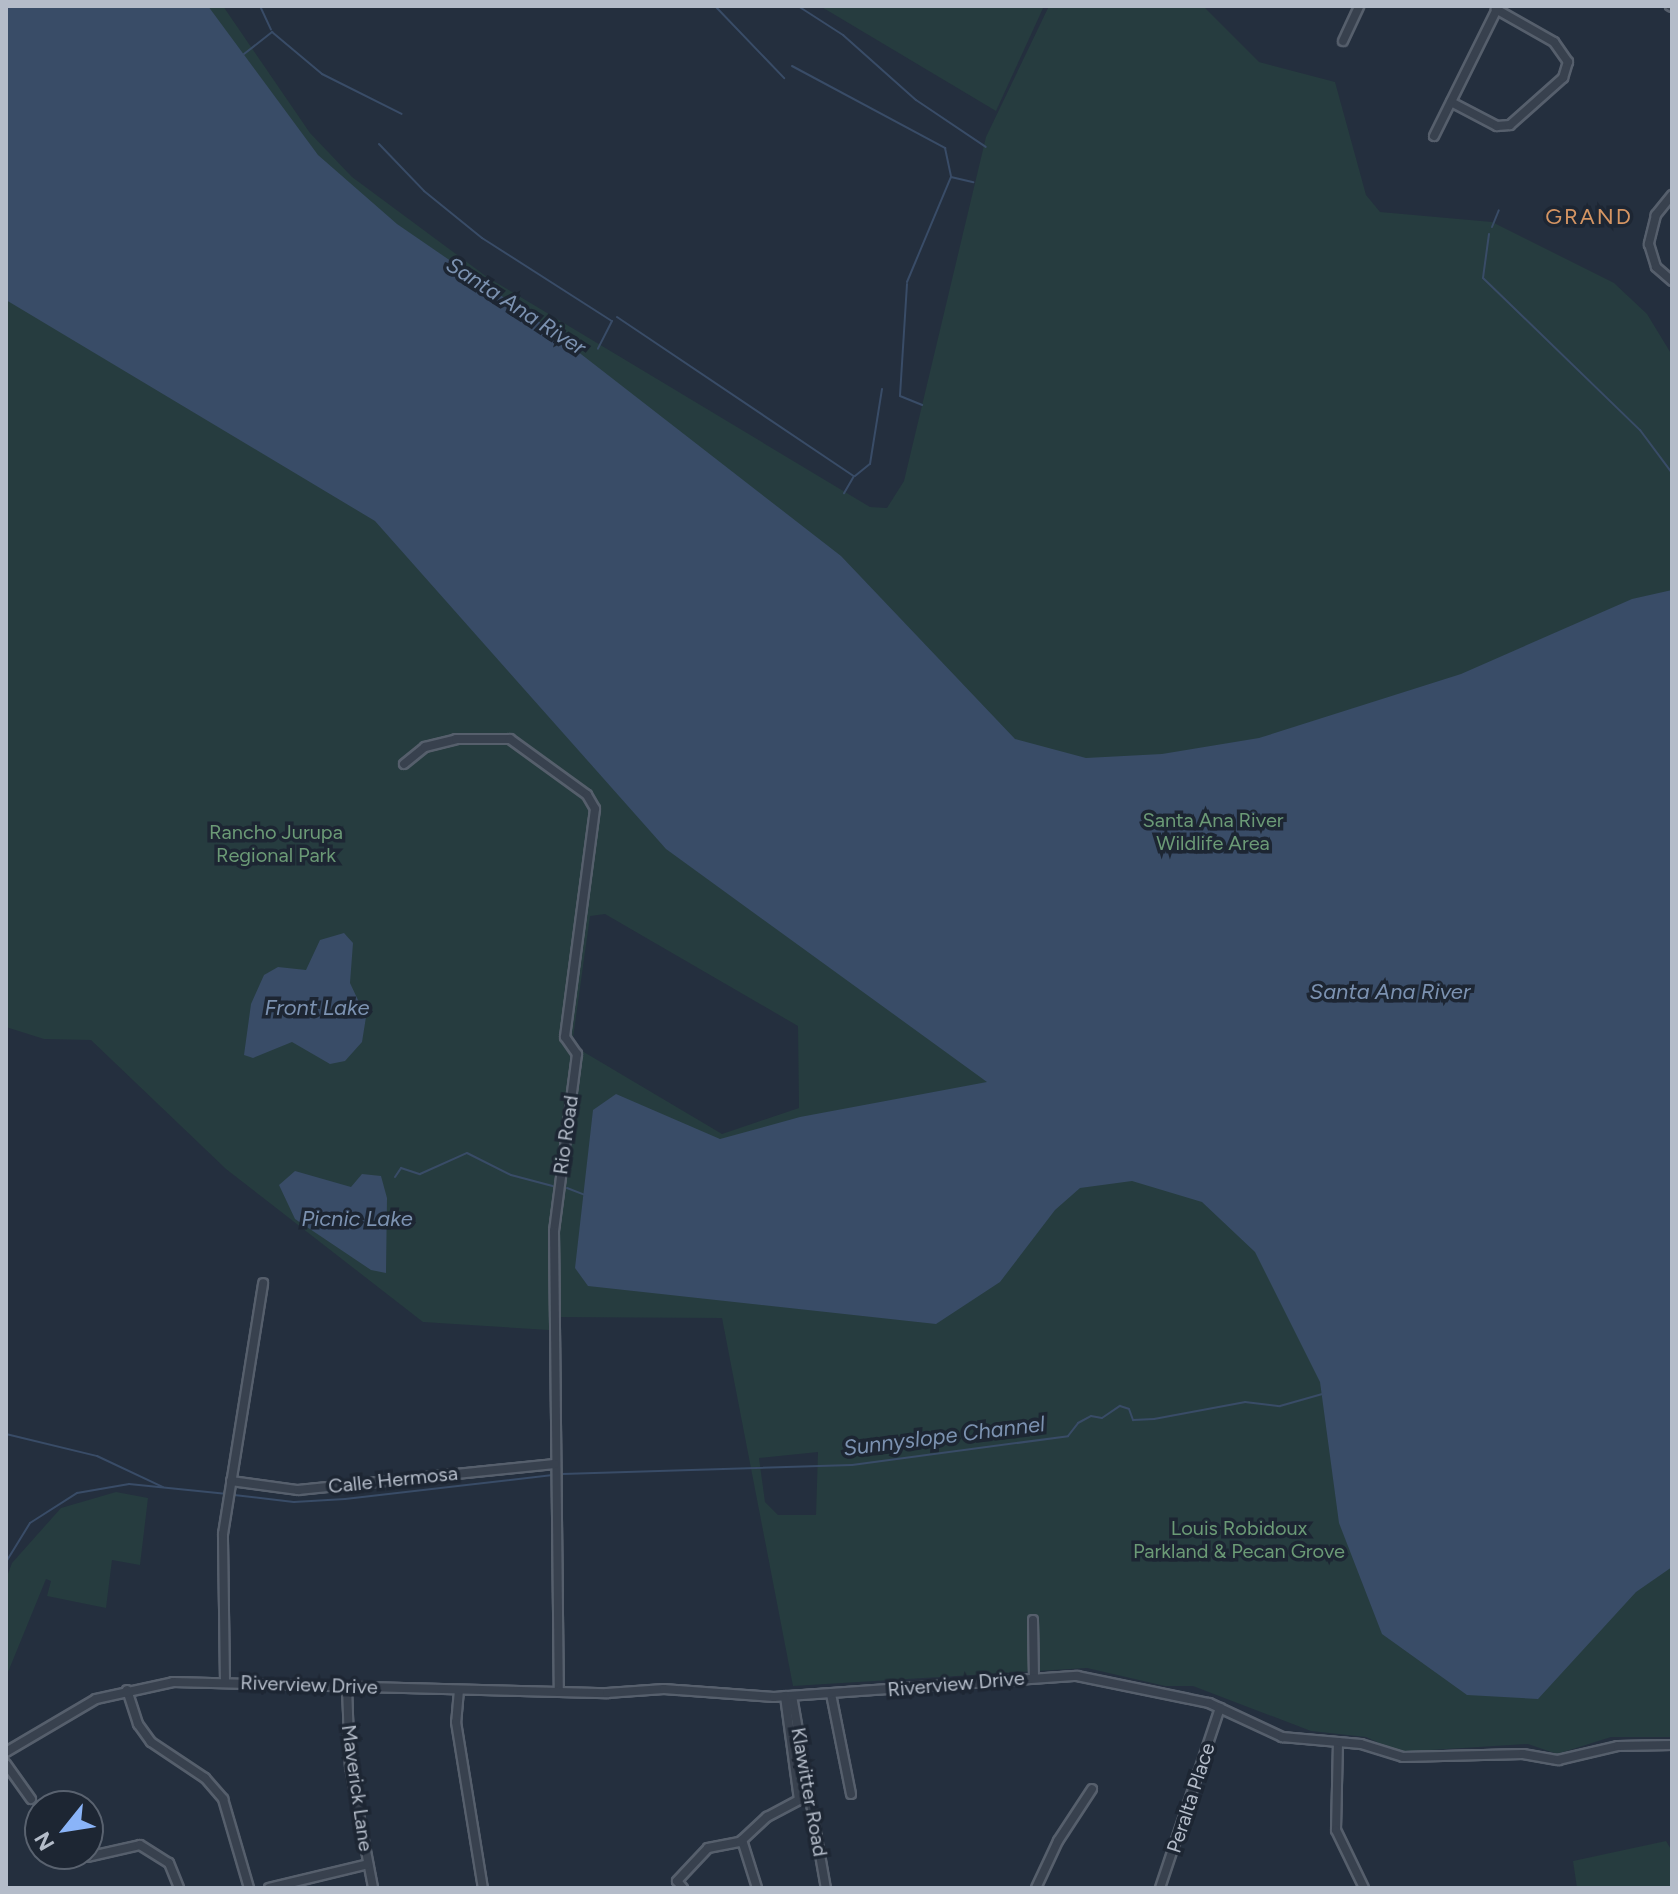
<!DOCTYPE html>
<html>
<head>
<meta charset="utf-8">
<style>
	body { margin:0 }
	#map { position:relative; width:1678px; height:1894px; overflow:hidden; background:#242f3e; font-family:Figtree,sans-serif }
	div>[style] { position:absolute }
	.green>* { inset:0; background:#263c3f }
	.water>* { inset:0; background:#394c67 }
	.stream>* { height:2px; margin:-1px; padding:0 1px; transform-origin:1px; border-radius:1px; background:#394c67 }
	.roads { filter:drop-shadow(2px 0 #565f6c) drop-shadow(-2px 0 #565f6c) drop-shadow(0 2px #565f6c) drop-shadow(0 -2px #565f6c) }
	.minor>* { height:8px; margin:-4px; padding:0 4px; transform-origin:4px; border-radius:4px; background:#38414e }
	span { translate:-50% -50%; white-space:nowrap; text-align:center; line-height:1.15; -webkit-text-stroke:7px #1d2633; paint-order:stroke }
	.park-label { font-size:20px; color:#6b9a76 }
	.street-label { font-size:20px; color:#b4bcc9 }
	.neighbourhood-label { font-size:22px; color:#d59563; letter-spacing:2px }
	.water-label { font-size:22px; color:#7c92b1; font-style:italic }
	.frame { position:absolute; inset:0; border:8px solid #b4bcc9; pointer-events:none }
	.north { position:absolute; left:24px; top:1790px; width:80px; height:80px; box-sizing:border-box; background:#1d2633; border:2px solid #59626f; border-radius:50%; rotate:240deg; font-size:22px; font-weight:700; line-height:32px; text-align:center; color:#b4bcc9 }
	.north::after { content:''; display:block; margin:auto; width:28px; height:36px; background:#8ab4f8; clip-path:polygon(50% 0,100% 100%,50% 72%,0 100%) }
</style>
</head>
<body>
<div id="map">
	<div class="green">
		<i style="clip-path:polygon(evenodd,6px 6px,223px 6px,310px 133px,352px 177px,487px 277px,870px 507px,887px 508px,904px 481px,986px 137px,1049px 6px,1203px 6px,1259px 62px,1335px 82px,1366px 195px,1380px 212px,1492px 222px,1614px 283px,1647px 314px,1672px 355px,1672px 1737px,1611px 1737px,1557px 1754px,1528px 1744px,1399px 1752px,1366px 1737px,1311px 1731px,1193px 1686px,1165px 1686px,1087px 1668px,793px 1686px,722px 1318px,550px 1317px,549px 1330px,423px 1322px,226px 1169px,91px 1040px,44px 1039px,6px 1027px,6px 6px,605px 914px,798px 1026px,799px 1108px,722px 1134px,572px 1045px,590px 916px,605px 914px,6px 6px,818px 1452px,816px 1515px,778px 1515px,765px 1502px,759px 1458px,818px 1452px)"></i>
		<i style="clip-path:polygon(820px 6px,1044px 6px,996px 111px)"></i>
		<i style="clip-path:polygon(116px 1492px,148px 1498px,140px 1565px,112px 1560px,106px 1608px,47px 1596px,51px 1581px,46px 1579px,6px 1677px,6px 1579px,12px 1563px,61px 1508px)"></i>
		<i style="clip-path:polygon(1666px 1841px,1672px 1851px,1672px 1888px,1577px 1888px,1573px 1861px)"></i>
	</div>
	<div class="water">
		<i style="clip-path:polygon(6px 6px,208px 6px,318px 155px,397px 224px,541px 323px,841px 556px,1015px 739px,1086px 758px,1162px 754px,1259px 738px,1461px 674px,1632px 599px,1672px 590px,1672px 1567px,1636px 1592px,1538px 1699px,1467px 1695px,1382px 1634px,1339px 1523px,1320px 1382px,1255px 1252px,1202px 1202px,1132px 1181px,1080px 1188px,1055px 1210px,1000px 1282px,936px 1324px,588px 1286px,575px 1268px,593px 1110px,616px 1094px,720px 1139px,800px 1117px,987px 1082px,666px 849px,375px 521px,6px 300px)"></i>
		<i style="clip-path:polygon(344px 933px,353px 943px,350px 983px,366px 1017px,362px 1042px,345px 1061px,330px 1064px,292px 1042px,253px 1058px,244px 1055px,251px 1004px,264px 975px,278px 967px,306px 970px,320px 940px)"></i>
		<i style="clip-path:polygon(295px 1171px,351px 1187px,362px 1174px,381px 1176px,387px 1198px,386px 1273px,371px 1270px,295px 1219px,279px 1185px)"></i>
	</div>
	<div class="stream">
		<i style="left:260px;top:6px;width:26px;rotate:65deg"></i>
		<i style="left:715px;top:6px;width:100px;rotate:46.2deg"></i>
		<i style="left:798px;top:6px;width:54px;rotate:32.8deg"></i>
		<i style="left:843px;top:35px;width:98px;rotate:41.7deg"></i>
		<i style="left:916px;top:100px;width:84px;rotate:33.9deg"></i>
		<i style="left:244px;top:54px;width:36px;rotate:-38deg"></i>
		<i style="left:272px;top:32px;width:65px;rotate:40deg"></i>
		<i style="left:322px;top:74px;width:89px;rotate:26.6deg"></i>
		<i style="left:792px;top:66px;width:174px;rotate:28.2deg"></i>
		<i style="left:945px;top:148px;width:30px;rotate:78deg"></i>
		<i style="left:951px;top:177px;width:23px;rotate:13deg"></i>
		<i style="left:379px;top:144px;width:65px;rotate:46.2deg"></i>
		<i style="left:424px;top:191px;width:75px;rotate:39deg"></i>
		<i style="left:482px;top:238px;width:154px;rotate:32.6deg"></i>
		<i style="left:612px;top:321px;width:31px;rotate:117deg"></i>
		<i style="left:1492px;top:227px;width:18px;rotate:-68deg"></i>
		<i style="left:1489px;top:234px;width:44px;rotate:97.8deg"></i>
		<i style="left:1483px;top:278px;width:219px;rotate:44.1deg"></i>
		<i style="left:1640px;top:430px;width:54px;rotate:53.3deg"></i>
		<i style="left:907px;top:282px;width:114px;rotate:-67.3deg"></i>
		<i style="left:907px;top:284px;width:112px;rotate:93.6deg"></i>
		<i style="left:900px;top:396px;width:24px;rotate:22deg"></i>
		<i style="left:617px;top:317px;width:285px;rotate:33.9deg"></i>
		<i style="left:854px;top:476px;width:20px;rotate:120deg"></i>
		<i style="left:855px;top:476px;width:19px;rotate:-39deg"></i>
		<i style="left:870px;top:464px;width:76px;rotate:-80.9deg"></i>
		<i style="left:395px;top:1177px;width:11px;rotate:-56deg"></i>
		<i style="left:401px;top:1168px;width:20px;rotate:18deg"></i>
		<i style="left:420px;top:1174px;width:51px;rotate:-24.1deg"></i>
		<i style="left:467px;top:1153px;width:49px;rotate:26.6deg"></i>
		<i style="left:511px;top:1175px;width:43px;rotate:14.7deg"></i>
		<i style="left:567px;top:1188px;width:19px;rotate:21deg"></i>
		<i style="left:6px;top:1434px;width:94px;rotate:13.6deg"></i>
		<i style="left:97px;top:1456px;width:73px;rotate:25.2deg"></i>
		<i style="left:562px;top:1474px;width:290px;rotate:-1.8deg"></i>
		<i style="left:852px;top:1465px;width:218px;rotate:-7.6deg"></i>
		<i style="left:1068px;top:1436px;width:16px;rotate:-52deg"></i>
		<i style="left:1078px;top:1423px;width:15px;rotate:-28deg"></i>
		<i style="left:1091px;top:1416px;width:11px;rotate:10deg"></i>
		<i style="left:1102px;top:1418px;width:22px;rotate:-34deg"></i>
		<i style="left:1120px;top:1406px;width:9px;rotate:18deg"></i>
		<i style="left:1129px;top:1409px;width:12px;rotate:70deg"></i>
		<i style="left:1133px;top:1420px;width:21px;rotate:-3deg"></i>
		<i style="left:1154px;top:1419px;width:93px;rotate:-10.6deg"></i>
		<i style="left:1245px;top:1402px;width:35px;rotate:7deg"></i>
		<i style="left:1280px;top:1406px;width:44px;rotate:-15.9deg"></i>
		<i style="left:234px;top:1495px;width:60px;rotate:6.7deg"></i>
		<i style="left:294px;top:1502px;width:51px;rotate:-3.4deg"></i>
		<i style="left:345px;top:1499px;width:207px;rotate:-6.6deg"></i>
		<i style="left:6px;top:1562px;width:46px;rotate:-58.4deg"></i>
		<i style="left:30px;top:1523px;width:56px;rotate:-32.6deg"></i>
		<i style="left:77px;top:1493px;width:53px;rotate:-9.8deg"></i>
		<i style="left:129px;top:1484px;width:99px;rotate:5.8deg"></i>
	</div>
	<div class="roads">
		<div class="minor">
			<i style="left:1670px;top:6px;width:2px;rotate:27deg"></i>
			<i style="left:1343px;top:41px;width:38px;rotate:-65deg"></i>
			<i style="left:1451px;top:102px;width:52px;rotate:27.6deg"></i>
			<i style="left:1497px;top:126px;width:13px;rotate:-4deg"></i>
			<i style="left:1510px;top:125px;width:71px;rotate:-41.6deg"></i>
			<i style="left:1563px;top:78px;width:17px;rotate:-73deg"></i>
			<i style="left:1568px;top:62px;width:24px;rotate:-125deg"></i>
			<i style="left:1554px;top:42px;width:67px;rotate:-150.4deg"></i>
			<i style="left:1434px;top:136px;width:144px;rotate:-63.6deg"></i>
			<i style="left:1672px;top:195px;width:26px;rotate:129deg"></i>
			<i style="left:1656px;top:215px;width:30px;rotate:104deg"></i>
			<i style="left:1649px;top:244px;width:24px;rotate:73deg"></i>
			<i style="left:1656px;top:267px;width:21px;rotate:41deg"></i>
			<i style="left:404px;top:764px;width:27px;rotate:-39deg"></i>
			<i style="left:425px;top:747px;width:32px;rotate:-14deg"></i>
			<i style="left:456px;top:739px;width:54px"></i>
			<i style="left:510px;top:739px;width:95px;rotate:36deg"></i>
			<i style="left:587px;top:795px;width:16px;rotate:60deg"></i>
			<i style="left:595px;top:809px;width:230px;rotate:97.5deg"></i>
			<i style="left:565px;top:1037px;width:21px;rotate:55deg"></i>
			<i style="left:577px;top:1054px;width:178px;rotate:97.4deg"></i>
			<i style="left:554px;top:1231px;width:461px;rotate:89.4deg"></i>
			<i style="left:231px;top:1481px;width:68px;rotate:7.7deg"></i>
			<i style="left:298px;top:1490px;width:258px;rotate:-5.8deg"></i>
			<i style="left:1033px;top:1620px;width:58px;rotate:89deg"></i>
			<i style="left:225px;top:1682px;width:148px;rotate:-90.8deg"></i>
			<i style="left:223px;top:1534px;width:254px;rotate:-80.9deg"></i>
			<i style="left:347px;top:1687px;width:80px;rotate:87.9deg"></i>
			<i style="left:350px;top:1767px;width:123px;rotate:79.2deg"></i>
			<i style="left:127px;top:1690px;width:36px;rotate:72deg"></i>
			<i style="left:138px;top:1724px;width:22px;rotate:54deg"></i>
			<i style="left:151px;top:1742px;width:65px;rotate:33.7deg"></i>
			<i style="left:205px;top:1778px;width:28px;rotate:49deg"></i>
			<i style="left:223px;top:1799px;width:93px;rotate:73.7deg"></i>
			<i style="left:459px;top:1690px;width:32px;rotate:95deg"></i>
			<i style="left:456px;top:1722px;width:168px;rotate:80.8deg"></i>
			<i style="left:831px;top:1694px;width:102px;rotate:78.7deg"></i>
			<i style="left:792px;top:1696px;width:195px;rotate:80deg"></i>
			<i style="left:1338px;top:1742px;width:88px;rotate:91.3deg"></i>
			<i style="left:1336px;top:1830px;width:64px;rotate:64.2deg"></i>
			<i style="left:6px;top:1752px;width:104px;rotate:-30.5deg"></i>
			<i style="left:96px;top:1699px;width:79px;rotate:-12.4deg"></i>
			<i style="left:173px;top:1682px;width:434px;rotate:1.5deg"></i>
			<i style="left:607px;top:1693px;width:57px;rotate:-4deg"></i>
			<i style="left:664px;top:1689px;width:110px;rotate:4.2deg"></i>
			<i style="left:774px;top:1697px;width:304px;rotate:-4deg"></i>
			<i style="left:1077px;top:1676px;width:135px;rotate:11.6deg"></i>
			<i style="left:1209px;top:1703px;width:81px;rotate:25deg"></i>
			<i style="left:1282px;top:1737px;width:79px;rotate:5.1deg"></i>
			<i style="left:1361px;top:1744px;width:44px;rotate:17.2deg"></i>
			<i style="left:1403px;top:1757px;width:120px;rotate:-1.4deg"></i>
			<i style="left:1523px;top:1754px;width:36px;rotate:10deg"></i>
			<i style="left:1558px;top:1760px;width:62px;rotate:-13.1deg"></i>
			<i style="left:1618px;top:1746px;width:54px;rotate:-1.1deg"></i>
			<i style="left:6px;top:1764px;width:43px;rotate:54.5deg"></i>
			<i style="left:742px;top:1840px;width:50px;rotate:72.6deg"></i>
			<i style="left:87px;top:1857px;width:54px;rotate:-12.8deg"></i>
			<i style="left:140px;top:1845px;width:34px;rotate:32deg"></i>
			<i style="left:169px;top:1863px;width:27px;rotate:68deg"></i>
			<i style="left:269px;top:1888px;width:102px;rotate:-13.6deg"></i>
			<i style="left:683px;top:1888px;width:9px;rotate:-131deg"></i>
			<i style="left:677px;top:1881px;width:45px;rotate:-46.8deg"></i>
			<i style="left:708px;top:1848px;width:33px;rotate:-11deg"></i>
			<i style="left:740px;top:1842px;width:37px;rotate:-43deg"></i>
			<i style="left:767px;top:1817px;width:36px;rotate:-28deg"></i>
			<i style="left:799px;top:1800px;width:105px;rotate:-97.7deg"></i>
			<i style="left:1036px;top:1888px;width:52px;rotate:-64.9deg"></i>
			<i style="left:1058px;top:1841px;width:62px;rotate:-56.8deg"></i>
			<i style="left:1160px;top:1888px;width:190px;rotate:-71.6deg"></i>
		</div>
	</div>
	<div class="park-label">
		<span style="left:1213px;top:832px">Santa Ana River<br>Wildlife Area</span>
		<span style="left:276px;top:844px">Rancho Jurupa<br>Regional Park</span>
		<span style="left:1239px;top:1540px">Louis Robidoux<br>Parkland &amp; Pecan Grove</span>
	</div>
	<div class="street-label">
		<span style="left:566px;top:1135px;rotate:-82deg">Rio Road</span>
		<span style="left:393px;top:1480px;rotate:-6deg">Calle Hermosa</span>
		<span style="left:956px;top:1684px;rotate:-5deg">Riverview Drive</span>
		<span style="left:309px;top:1685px;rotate:2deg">Riverview Drive</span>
		<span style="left:357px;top:1788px;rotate:82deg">Maverick Lane</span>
		<span style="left:809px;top:1792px;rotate:80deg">Klawitter Road</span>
		<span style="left:1191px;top:1798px;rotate:-72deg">Peralta Place</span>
	</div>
	<div class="neighbourhood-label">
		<span style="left:1589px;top:217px">GRAND</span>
	</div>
	<div class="water-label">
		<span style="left:516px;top:306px;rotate:33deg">Santa Ana River</span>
		<span style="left:1390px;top:992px">Santa Ana River</span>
		<span style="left:317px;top:1008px">Front Lake</span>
		<span style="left:357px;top:1219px">Picnic Lake</span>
		<span style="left:944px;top:1436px;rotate:-7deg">Sunnyslope Channel</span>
	</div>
	<div class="frame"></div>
	<div class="north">N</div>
</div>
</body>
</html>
